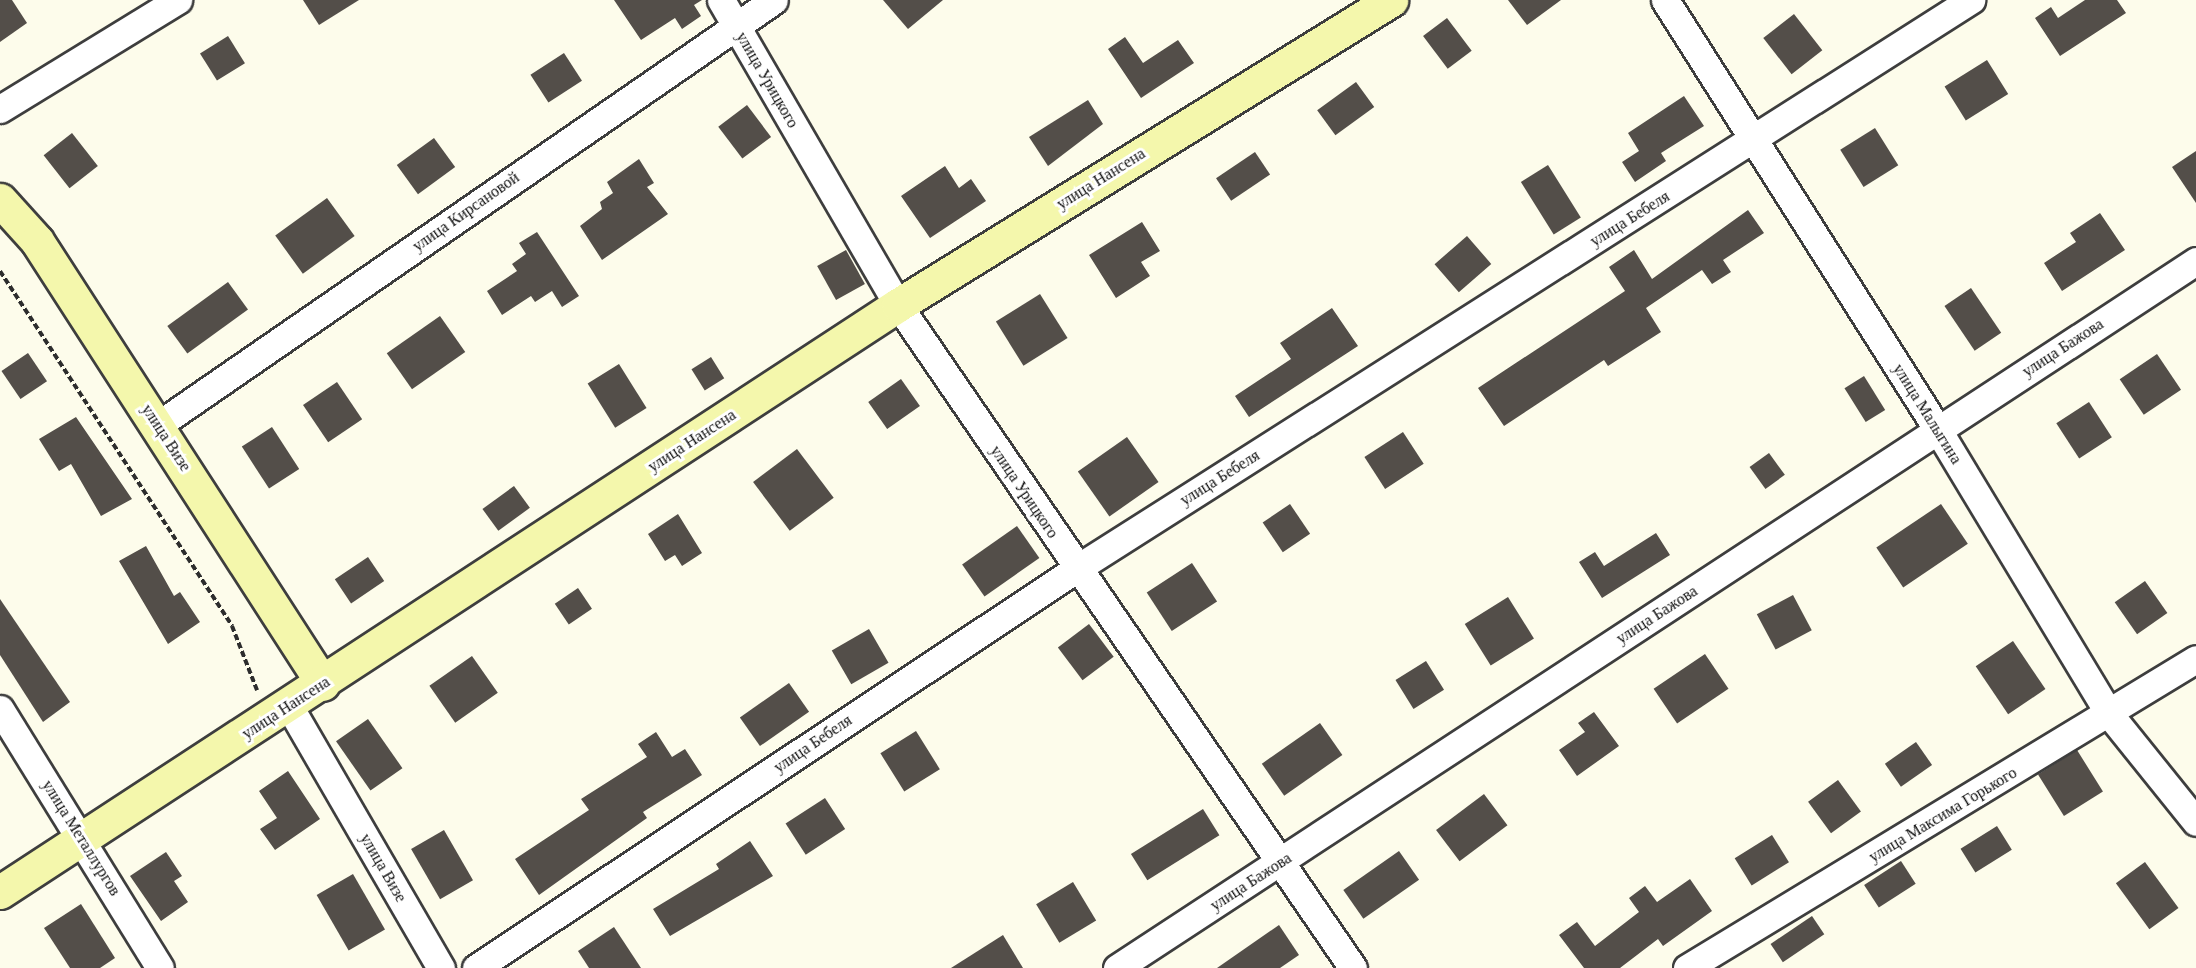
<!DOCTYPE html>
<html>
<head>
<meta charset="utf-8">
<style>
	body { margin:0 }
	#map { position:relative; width:2196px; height:968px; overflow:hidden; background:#fdfceb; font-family:"Times New Roman",serif }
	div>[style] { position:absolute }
	.building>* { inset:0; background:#534e49; transform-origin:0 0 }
	.path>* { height:4px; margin-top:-2px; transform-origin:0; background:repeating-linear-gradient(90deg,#2d2d2d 0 6px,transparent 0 9px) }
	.roads { filter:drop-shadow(2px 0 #3e3e3e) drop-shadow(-2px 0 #3e3e3e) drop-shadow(0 2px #3e3e3e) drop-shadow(0 -2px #3e3e3e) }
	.street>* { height:27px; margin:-13.5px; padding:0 13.5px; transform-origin:13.5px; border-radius:13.5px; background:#fff }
	.secondary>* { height:33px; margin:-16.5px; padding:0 16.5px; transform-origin:16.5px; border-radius:16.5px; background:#f4f7ac }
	span { translate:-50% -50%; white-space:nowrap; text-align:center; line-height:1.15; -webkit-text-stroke:6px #fff; paint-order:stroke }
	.street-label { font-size:16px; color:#0b0b0b }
</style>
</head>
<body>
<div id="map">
	<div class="building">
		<i style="clip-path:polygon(0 0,12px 0,27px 23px,0 42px)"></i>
		<i style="clip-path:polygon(303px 0,359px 0,319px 25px)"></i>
		<i style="clip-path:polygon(614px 0,702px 0,694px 5px,701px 16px,682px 29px,675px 18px,641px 40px)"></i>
		<i style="clip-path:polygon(883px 0,943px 0,908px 29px)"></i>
		<i style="clip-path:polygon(1508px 0,1561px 0,1527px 25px)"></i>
		<i style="clip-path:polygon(2085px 0,2117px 0,2126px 13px,2060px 56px,2035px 18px,2051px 7px,2058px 18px)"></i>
		<i style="left:1794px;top:14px;width:46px;height:39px;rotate:52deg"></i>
		<i style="left:1447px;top:18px;width:41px;height:30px;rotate:53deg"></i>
		<i style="left:228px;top:36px;width:32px;height:33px;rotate:58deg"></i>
		<i style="clip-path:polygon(1125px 37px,1143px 63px,1178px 40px,1194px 63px,1141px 98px,1108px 49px)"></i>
		<i style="left:564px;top:53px;width:33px;height:40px;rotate:57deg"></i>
		<i style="left:1987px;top:60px;width:40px;height:50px;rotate:58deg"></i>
		<i style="left:1356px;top:82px;width:31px;height:48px;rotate:54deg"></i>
		<i style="clip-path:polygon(1684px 96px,1704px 126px,1661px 153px,1666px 161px,1635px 182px,1622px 162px,1639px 151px,1628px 133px)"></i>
		<i style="clip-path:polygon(1088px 100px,1103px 124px,1048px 166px,1029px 137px)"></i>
		<i style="left:747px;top:105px;width:40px;height:36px;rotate:53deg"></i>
		<i style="left:1875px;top:128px;width:44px;height:41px;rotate:58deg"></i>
		<i style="left:72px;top:133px;width:42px;height:36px;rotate:52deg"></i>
		<i style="left:434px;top:138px;width:36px;height:46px;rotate:54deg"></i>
		<i style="clip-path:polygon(2196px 151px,2196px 203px,2172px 167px)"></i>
		<i style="left:1255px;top:152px;width:27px;height:47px;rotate:56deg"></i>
		<i style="clip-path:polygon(639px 159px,654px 183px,647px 187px,668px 214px,602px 260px,580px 226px,602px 209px,600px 202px,613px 193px,607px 182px)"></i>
		<i style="left:1548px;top:165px;width:62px;height:32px;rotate:58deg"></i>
		<i style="clip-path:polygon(945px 166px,959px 188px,971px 179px,986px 201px,930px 238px,901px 196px)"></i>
		<i style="left:327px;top:198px;width:47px;height:64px;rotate:54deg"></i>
		<i style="clip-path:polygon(1748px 210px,1764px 233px,1723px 260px,1731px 272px,1712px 284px,1702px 270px,1646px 308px,1661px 332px,1608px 366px,1604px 360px,1504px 426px,1478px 388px,1625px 291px,1609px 267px,1634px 250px,1652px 279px)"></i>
		<i style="clip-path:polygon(2100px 213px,2125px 250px,2062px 291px,2044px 263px,2076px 242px,2070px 233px)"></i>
		<i style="clip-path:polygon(1142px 222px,1160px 251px,1141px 262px,1150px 276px,1116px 298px,1089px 255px)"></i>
		<i style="clip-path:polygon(537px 232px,579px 296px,562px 307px,552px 291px,535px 302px,531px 296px,502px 315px,487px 291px,517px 271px,512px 264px,526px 254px,519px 243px)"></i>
		<i style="left:1467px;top:236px;width:37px;height:43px;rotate:49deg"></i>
		<i style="left:846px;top:250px;width:39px;height:33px;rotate:61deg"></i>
		<i style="left:228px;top:282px;width:34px;height:75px;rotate:54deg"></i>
		<i style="left:1971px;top:288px;width:54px;height:32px;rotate:56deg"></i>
		<i style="left:1040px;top:294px;width:52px;height:52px;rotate:58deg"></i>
		<i style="clip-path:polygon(1332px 308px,1358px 346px,1249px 417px,1235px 396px,1291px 359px,1280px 343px)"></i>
		<i style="left:440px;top:316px;width:44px;height:65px;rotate:55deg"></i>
		<i style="left:28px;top:353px;width:34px;height:32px;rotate:56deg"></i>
		<i style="left:2157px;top:354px;width:43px;height:45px;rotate:56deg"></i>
		<i style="left:711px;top:357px;width:25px;height:23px;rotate:58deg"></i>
		<i style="left:619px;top:364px;width:52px;height:37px;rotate:58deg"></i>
		<i style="left:1864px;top:376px;width:40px;height:23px;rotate:58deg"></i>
		<i style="left:901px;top:379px;width:33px;height:40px;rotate:55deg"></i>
		<i style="left:337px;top:382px;width:45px;height:41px;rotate:56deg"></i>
		<i style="left:2089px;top:402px;width:42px;height:39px;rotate:57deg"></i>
		<i style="clip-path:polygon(76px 417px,132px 499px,101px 516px,71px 464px,59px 471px,39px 439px)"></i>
		<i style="left:272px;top:427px;width:50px;height:36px;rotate:57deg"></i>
		<i style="left:1403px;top:432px;width:38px;height:46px;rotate:57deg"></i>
		<i style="left:1127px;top:437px;width:55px;height:60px;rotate:55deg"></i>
		<i style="left:797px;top:449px;width:61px;height:55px;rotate:53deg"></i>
		<i style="left:1769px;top:453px;width:27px;height:24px;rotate:54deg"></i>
		<i style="left:514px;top:486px;width:27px;height:39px;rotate:54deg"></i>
		<i style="left:1290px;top:504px;width:36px;height:33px;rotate:56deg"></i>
		<i style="left:1941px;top:504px;width:48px;height:78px;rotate:56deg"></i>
		<i style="clip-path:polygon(678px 514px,702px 553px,682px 566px,675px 555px,665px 561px,648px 534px)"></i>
		<i style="left:1017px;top:526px;width:39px;height:67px;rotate:55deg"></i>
		<i style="clip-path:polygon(1656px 533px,1670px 555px,1602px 598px,1579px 562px,1595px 552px,1604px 566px)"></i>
		<i style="clip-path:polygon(146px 546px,174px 596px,180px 592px,200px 622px,168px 644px,119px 561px)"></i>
		<i style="left:368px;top:557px;width:29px;height:40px;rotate:56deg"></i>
		<i style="left:1192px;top:563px;width:46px;height:54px;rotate:57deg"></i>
		<i style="left:2145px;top:581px;width:39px;height:37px;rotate:55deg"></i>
		<i style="left:578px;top:588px;width:25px;height:28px;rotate:56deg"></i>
		<i style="left:1793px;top:595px;width:40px;height:41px;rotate:62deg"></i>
		<i style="left:1508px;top:597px;width:49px;height:51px;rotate:58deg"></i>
		<i style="clip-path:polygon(0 599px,70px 702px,43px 722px,0 655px)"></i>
		<i style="left:1089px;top:624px;width:41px;height:39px;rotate:53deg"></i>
		<i style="left:869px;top:629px;width:39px;height:43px;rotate:60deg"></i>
		<i style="left:2013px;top:641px;width:58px;height:45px;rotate:56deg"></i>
		<i style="left:1705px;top:654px;width:42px;height:62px;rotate:56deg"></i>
		<i style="left:472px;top:656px;width:45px;height:52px;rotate:55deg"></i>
		<i style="left:1426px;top:661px;width:34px;height:36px;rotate:58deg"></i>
		<i style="left:789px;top:683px;width:35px;height:60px;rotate:55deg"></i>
		<i style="clip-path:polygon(1594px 712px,1619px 746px,1577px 776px,1559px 750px,1585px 732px,1578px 723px)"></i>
		<i style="left:368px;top:719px;width:60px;height:39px;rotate:55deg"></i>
		<i style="left:1320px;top:723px;width:39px;height:71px;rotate:55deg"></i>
		<i style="left:916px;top:731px;width:45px;height:42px;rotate:58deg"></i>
		<i style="clip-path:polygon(656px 732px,672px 757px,685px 749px,702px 775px,643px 812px,647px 818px,539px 895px,515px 859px,589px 810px,581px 799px,647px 757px,638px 744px)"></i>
		<i style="left:1916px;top:742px;width:28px;height:38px;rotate:55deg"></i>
		<i style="left:2077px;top:750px;width:49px;height:46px;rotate:58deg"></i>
		<i style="clip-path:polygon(288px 771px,320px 819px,275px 850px,260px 829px,277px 818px,259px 791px)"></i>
		<i style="left:1838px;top:780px;width:39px;height:37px;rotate:54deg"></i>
		<i style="left:1484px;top:794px;width:39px;height:60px;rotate:53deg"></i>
		<i style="left:825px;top:798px;width:37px;height:47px;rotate:57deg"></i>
		<i style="left:1203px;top:809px;width:31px;height:85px;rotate:58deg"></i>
		<i style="left:1997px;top:826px;width:28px;height:43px;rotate:58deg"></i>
		<i style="left:444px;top:830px;width:58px;height:38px;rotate:60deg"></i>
		<i style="left:1772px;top:835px;width:32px;height:44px;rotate:58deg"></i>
		<i style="clip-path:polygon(750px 841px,773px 876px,670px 936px,653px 909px,719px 869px,716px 864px)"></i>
		<i style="left:1399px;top:851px;width:35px;height:68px;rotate:55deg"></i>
		<i style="clip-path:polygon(166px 852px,182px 876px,174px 881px,188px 902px,161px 921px,130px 876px)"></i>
		<i style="left:1901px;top:861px;width:27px;height:44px;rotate:57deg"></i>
		<i style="left:2145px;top:862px;width:57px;height:36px;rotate:54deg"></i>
		<i style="left:353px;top:874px;width:64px;height:42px;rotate:60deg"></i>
		<i style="clip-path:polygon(1690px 879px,1712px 911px,1663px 946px,1658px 939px,1620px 968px,1584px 968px,1559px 935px,1577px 922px,1595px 946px,1639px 912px,1629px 898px,1645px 886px,1657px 902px)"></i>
		<i style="left:1073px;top:882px;width:45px;height:43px;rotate:59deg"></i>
		<i style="clip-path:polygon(81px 904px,115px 958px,100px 968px,70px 968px,44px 928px)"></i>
		<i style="left:1812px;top:916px;width:22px;height:50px;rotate:56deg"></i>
		<i style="clip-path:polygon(1279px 925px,1299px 955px,1280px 968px,1217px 968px)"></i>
		<i style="clip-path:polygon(614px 927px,641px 968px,589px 968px,578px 951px)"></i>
		<i style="clip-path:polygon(1003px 935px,1023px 968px,951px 968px)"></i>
	</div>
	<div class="path">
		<i style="left:0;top:271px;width:424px;rotate:56.8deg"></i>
		<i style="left:232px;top:626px;width:69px;rotate:68.7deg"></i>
	</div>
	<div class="roads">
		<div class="street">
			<i style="left:721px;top:0;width:353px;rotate:59.9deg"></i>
			<i style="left:898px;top:305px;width:804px;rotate:55.54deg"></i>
			<i style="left:1665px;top:0;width:509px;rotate:57.59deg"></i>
			<i style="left:1938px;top:430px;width:333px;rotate:58.9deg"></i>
			<i style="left:2110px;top:715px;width:137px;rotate:51.2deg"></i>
			<i style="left:0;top:109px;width:209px;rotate:-31.5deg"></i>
			<i style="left:158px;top:425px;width:748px;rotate:-34.6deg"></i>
			<i style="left:289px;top:706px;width:303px;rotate:59.9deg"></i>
			<i style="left:0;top:709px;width:304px;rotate:58.3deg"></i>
			<i style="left:476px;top:968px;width:721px;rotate:-33.62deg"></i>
			<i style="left:1076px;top:569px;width:1061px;rotate:-32.45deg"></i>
			<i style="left:1117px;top:968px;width:1290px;rotate:-33.23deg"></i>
			<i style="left:1687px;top:968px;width:595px;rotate:-31.26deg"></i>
		</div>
		<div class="secondary">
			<i style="left:0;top:200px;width:55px;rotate:47.9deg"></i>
			<i style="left:37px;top:241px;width:527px;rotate:57.15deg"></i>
			<i style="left:0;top:892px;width:1073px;rotate:-33.17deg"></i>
			<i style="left:898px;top:305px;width:580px;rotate:-31.74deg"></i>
		</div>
	</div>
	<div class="street-label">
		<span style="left:767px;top:80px;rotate:60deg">улица Урицкого</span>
		<span style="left:1101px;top:179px;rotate:-32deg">улица Нансена</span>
		<span style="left:466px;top:212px;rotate:-35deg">улица Кирсановой</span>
		<span style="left:1630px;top:219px;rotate:-32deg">улица Бебеля</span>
		<span style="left:2063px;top:348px;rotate:-33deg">улица Бажова</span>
		<span style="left:1927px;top:414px;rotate:58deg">улица Малыгина</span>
		<span style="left:166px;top:438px;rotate:57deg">улица Визе</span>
		<span style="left:692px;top:441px;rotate:-33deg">улица Нансена</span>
		<span style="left:1220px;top:478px;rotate:-32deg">улица Бебеля</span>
		<span style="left:1024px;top:492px;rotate:56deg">улица Урицкого</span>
		<span style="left:1657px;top:615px;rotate:-33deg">улица Бажова</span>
		<span style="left:286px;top:708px;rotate:-33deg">улица Нансена</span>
		<span style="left:813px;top:744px;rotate:-34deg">улица Бебеля</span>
		<span style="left:1943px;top:815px;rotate:-31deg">улица Максима Горького</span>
		<span style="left:81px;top:838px;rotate:58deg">улица Металлургов</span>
		<span style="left:383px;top:868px;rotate:60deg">улица Визе</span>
		<span style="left:1251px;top:882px;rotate:-33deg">улица Бажова</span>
	</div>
</div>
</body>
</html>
